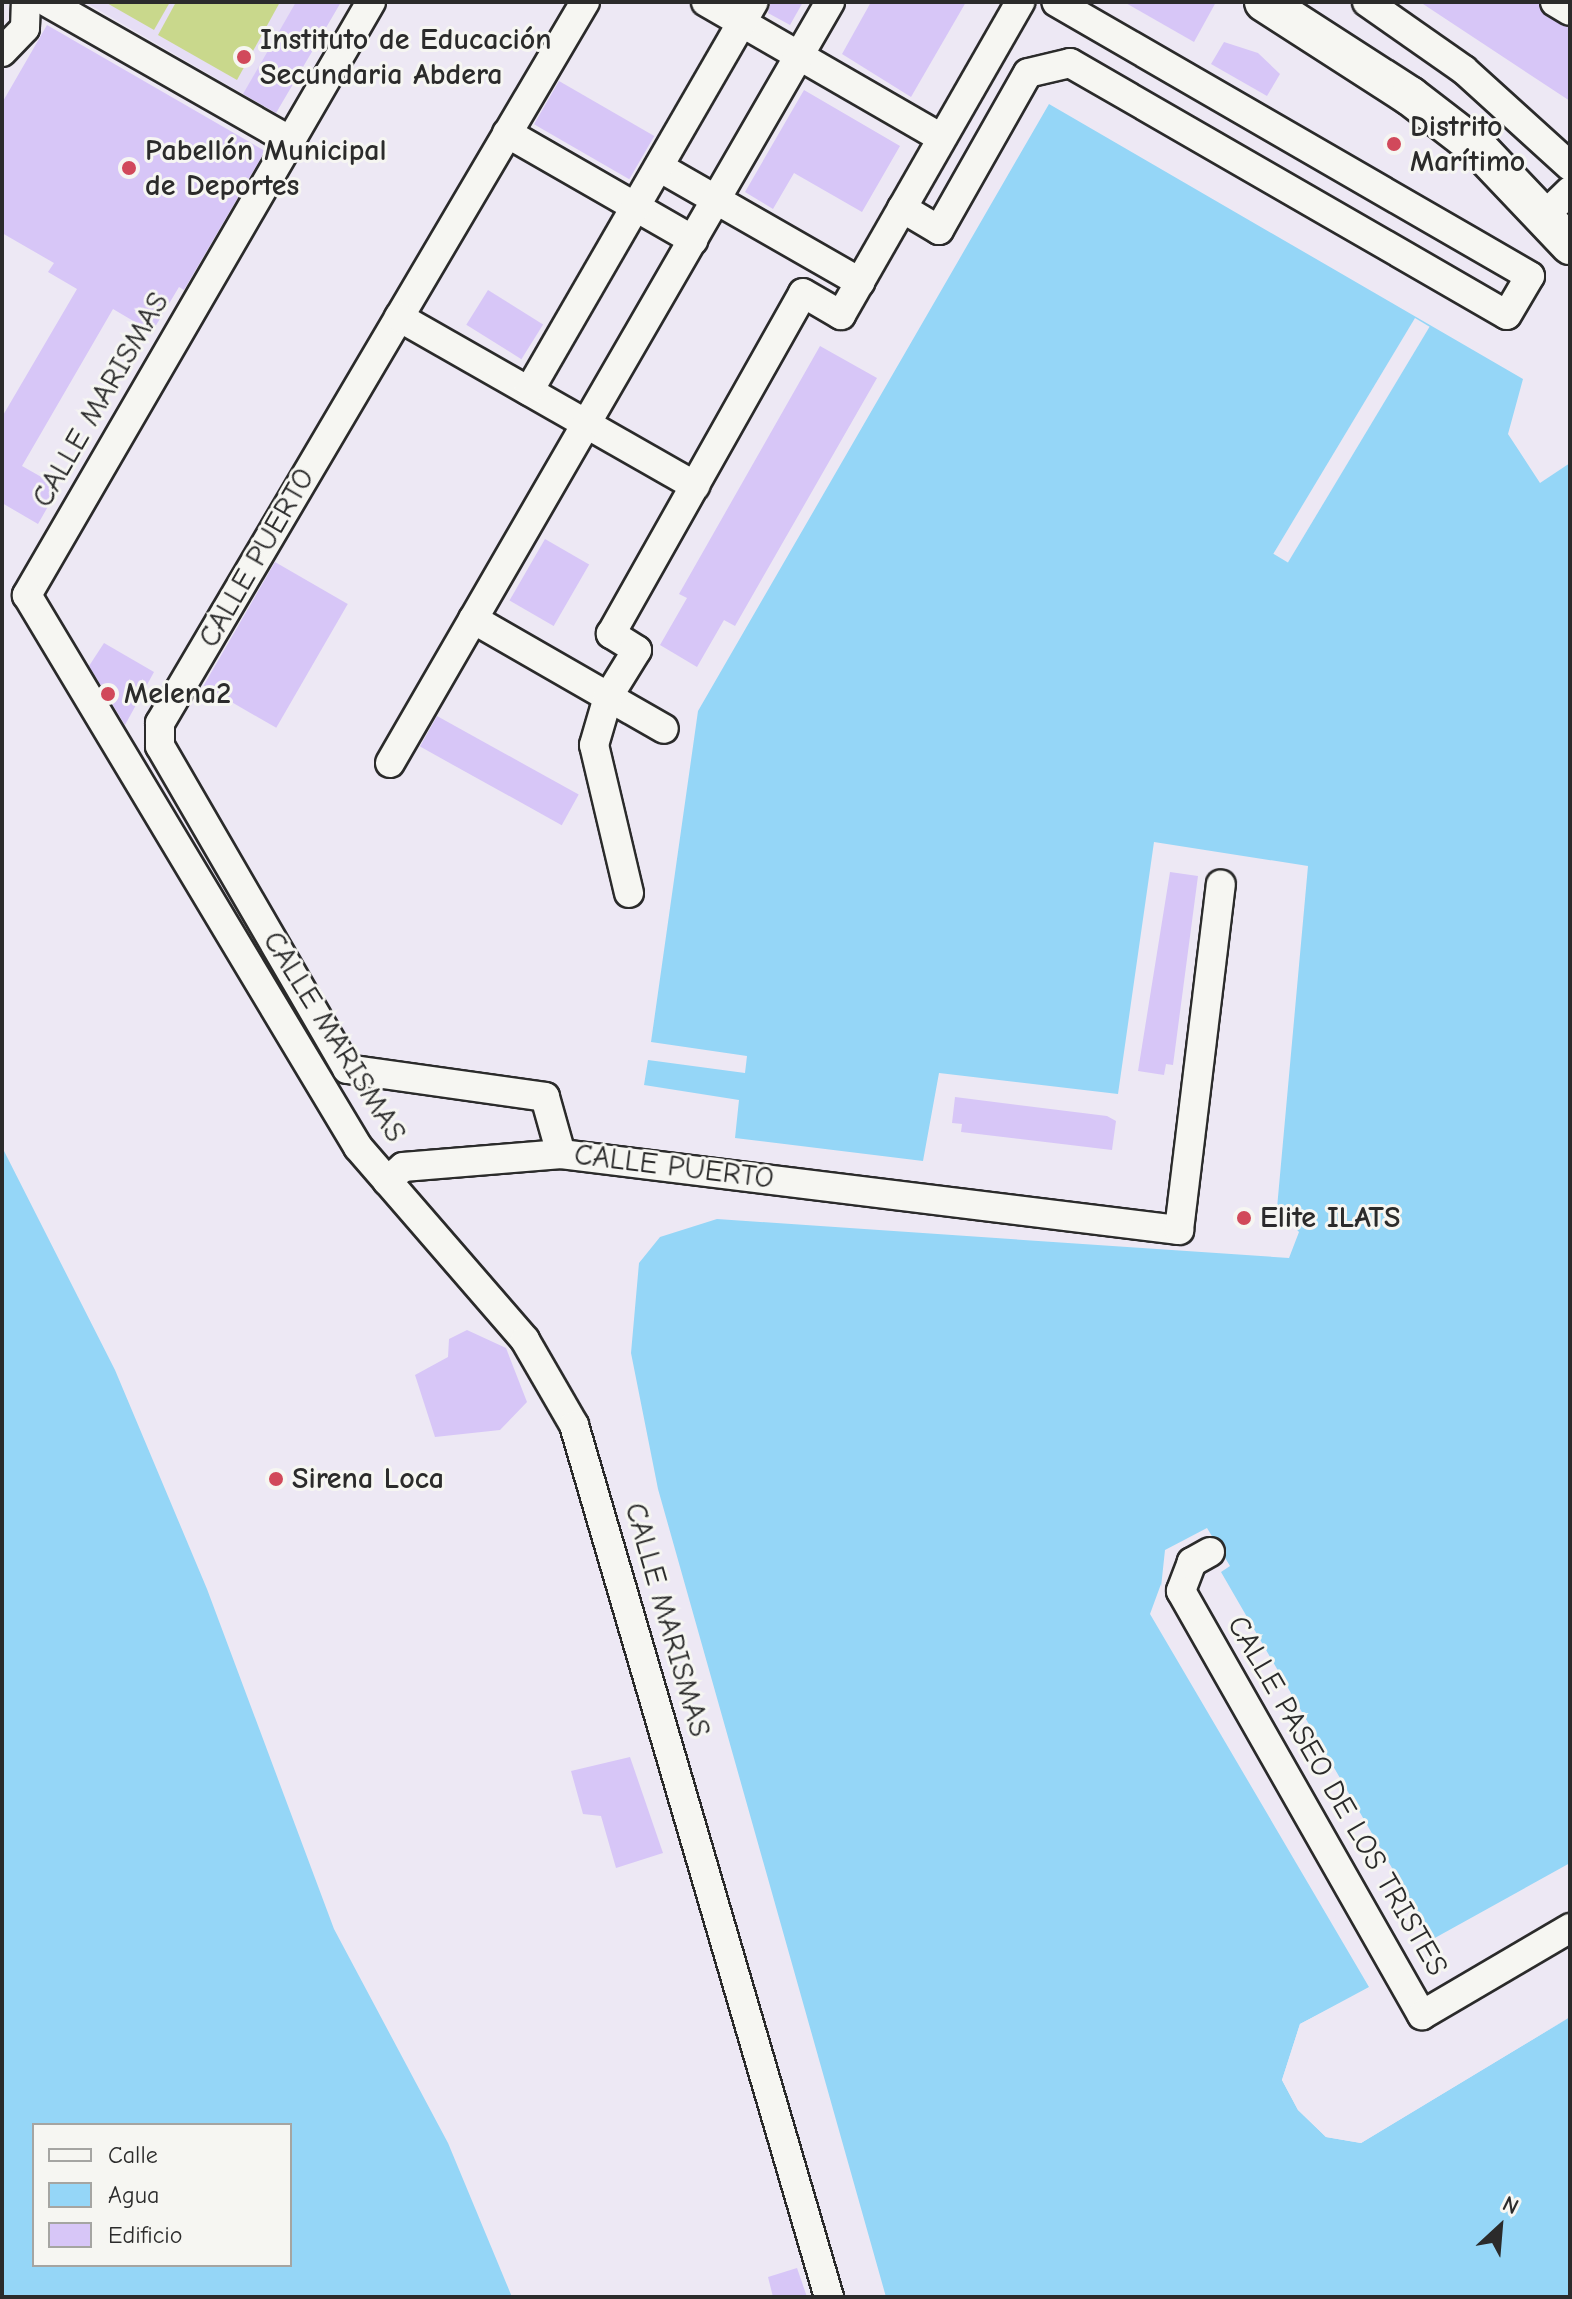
<!DOCTYPE html>
<html>
<head>
<meta charset="utf-8">
<style>
	body { margin:0 }
	#map { position:relative; width:1572px; height:2299px; overflow:hidden; background:#ede8f4; font-family:"Comic Neue",sans-serif }
	div>[style] { position:absolute }
	.built>* { inset:0; background:#e6def5 }
	.green>* { inset:0; background:#c9d88c }
	.water>* { inset:0; background:#95d6f7 }
	.pier>* { inset:0; background:#ede8f4; transform-origin:0 0 }
	.building>* { inset:0; background:#d7c6f7; transform-origin:0 0 }
	.roads { filter:drop-shadow(2px 0 #2b2b2b) drop-shadow(-2px 0 #2b2b2b) drop-shadow(0 2px #2b2b2b) drop-shadow(0 -2px #2b2b2b) }
	.street>* { height:28px; margin:-14px; padding:0 14px; transform-origin:14px; border-radius:14px; background:#f6f6f2 }
	.secondary>* { height:38px; margin:-19px; padding:0 19px; transform-origin:19px; border-radius:19px; background:#f6f6f2 }
	.dots>* { width:22px; height:22px; translate:-50% -50%; box-sizing:border-box; border:4px solid #f6f6f2; border-radius:50% }
	span { translate:-50% -50%; white-space:nowrap; text-align:center; line-height:1.15; -webkit-text-stroke:6px #f6f6f2; paint-order:stroke }
	.poi-label { font-size:30px; color:#2b2b2b; font-weight:700 }
	.left { translate:0 -50%; text-align:left }
	.street-label { font-size:30px; color:#2b2b2b }
	.frame { position:absolute; inset:0; border:4px solid #2b2b2b; pointer-events:none }
	.legend { position:absolute; left:32px; top:2123px; width:260px; height:144px; box-sizing:border-box; background:#f6f6f2; border:2px solid #a5a5a2; margin:0; padding:10px 14px; list-style:none; font-size:24px; color:#2b2b2b }
	.legend li { display:flex; align-items:center; gap:16px; height:40px }
	.legend b { width:40px; border:2px solid #a5a5a2 }
	.north { position:absolute; left:1460px; top:2187px; width:80px; height:80px; -webkit-text-stroke:6px #f6f6f2; paint-order:stroke; rotate:26deg; font-size:22px; font-weight:700; line-height:32px; text-align:center; color:#2b2b2b }
	.north::after { content:''; display:block; margin:auto; width:28px; height:36px; background:#2b2b2b; clip-path:polygon(50% 0,100% 100%,50% 72%,0 100%) }
</style>
</head>
<body>
<div id="map">
	<div class="built">
		<i style="clip-path:polygon(85px 2px,341px 2px,276px 113px)"></i>
	</div>
	<div class="green">
		<i style="clip-path:polygon(105px 2px,170px 2px,154px 30px)"></i>
		<i style="clip-path:polygon(176px 2px,280px 2px,237px 80px,158px 35px)"></i>
	</div>
	<div class="water">
		<i style="clip-path:polygon(1049px 104px,1523px 379px,1508px 434px,1540px 483px,1570px 463px,1570px 1863px,1433px 1939px,1221px 1572px,1230px 1566px,1207px 1528px,1165px 1550px,1159px 1606px,1370px 1988px,1300px 2024px,1282px 2080px,1298px 2110px,1326px 2137px,1361px 2143px,1570px 2017px,1570px 2297px,886px 2297px,658px 1489px,631px 1353px,639px 1263px,660px 1237px,717px 1219px,1289px 1258px,1299px 1232px,1277px 1208px,1308px 866px,1154px 842px,1118px 1094px,939px 1073px,923px 1161px,735px 1138px,739px 1100px,644px 1085px,648px 1060px,745px 1073px,747px 1056px,651px 1042px,698px 711px)"></i>
		<i style="clip-path:polygon(evenodd,2px 1147px,115px 1370px,207px 1589px,334px 1929px,448px 2143px,512px 2297px,2px 2297px,2px 1147px,34px 2125px,290px 2125px,290px 2265px,34px 2265px,34px 2125px)"></i>
	</div>
	<div class="pier">
		<i style="left:1415px;top:318px;width:17px;height:275px;rotate:31deg"></i>
		<i style="clip-path:polygon(1161px 1584px,1163px 1605px,1374px 1986px,1303px 2027px,1286px 2079px,1301px 2107px,1328px 2133px,1360px 2139px,1570px 2017px,1361px 2143px,1326px 2137px,1298px 2110px,1282px 2080px,1300px 2024px,1369px 1987px,1150px 1614px)"></i>
	</div>
	<div class="building">
		<i style="clip-path:polygon(296px 2px,341px 2px,276px 113px,243px 94px)"></i>
		<i style="clip-path:polygon(771px 2px,803px 2px,790px 25px,768px 13px)"></i>
		<i style="clip-path:polygon(871px 2px,966px 2px,911px 97px,842px 54px)"></i>
		<i style="clip-path:polygon(1124px 2px,1216px 2px,1194px 42px)"></i>
		<i style="clip-path:polygon(1420px 2px,1538px 2px,1546px 16px,1570px 28px,1570px 101px)"></i>
		<i style="clip-path:polygon(47px 25px,265px 151px,184px 290px,179px 287px,152px 332px,113px 309px,22px 466px,59px 487px,38px 524px,2px 503px,2px 417px,77px 289px,48px 272px,54px 263px,2px 233px,2px 103px)"></i>
		<i style="clip-path:polygon(1224px 42px,1258px 53px,1280px 74px,1267px 96px,1211px 64px)"></i>
		<i style="left:559px;top:81px;width:110px;height:50px;rotate:30deg"></i>
		<i style="clip-path:polygon(804px 90px,900px 146px,862px 212px,794px 173px,773px 209px,745px 192px)"></i>
		<i style="left:488px;top:290px;width:65px;height:41px;rotate:32deg"></i>
		<i style="clip-path:polygon(820px 346px,877px 378px,735px 626px,724px 620px,697px 667px,660px 645px,687px 598px,679px 594px)"></i>
		<i style="left:545px;top:539px;width:51px;height:71px;rotate:30deg"></i>
		<i style="left:275px;top:562px;width:84px;height:143px;rotate:30deg"></i>
		<i style="clip-path:polygon(104px 643px,154px 672px,125px 725px,89px 666px)"></i>
		<i style="left:437px;top:716px;width:162px;height:35px;rotate:29deg"></i>
		<i style="clip-path:polygon(1170px 872px,1198px 876px,1173px 1065px,1166px 1064px,1164px 1075px,1138px 1071px)"></i>
		<i style="clip-path:polygon(955px 1097px,1107px 1116px,1116px 1121px,1112px 1150px,961px 1132px,962px 1124px,952px 1123px)"></i>
		<i style="clip-path:polygon(467px 1330px,506px 1348px,527px 1402px,500px 1430px,435px 1437px,415px 1375px,448px 1357px,449px 1339px)"></i>
		<i style="clip-path:polygon(630px 1757px,663px 1853px,616px 1868px,601px 1816px,583px 1814px,571px 1771px)"></i>
		<i style="clip-path:polygon(797px 2268px,807px 2297px,773px 2297px,768px 2277px)"></i>
	</div>
	<div class="roads">
		<div class="street">
			<i style="left:47px;top:2px;width:281px;rotate:29.7deg"></i>
			<i style="left:371px;top:2px;width:686px;rotate:120.12deg"></i>
			<i style="left:27px;top:595px;width:644px;rotate:59.05deg"></i>
			<i style="left:358px;top:1147px;width:255px;rotate:49.1deg"></i>
			<i style="left:525px;top:1340px;width:98px;rotate:60deg"></i>
			<i style="left:574px;top:1425px;width:909px;rotate:73.7deg"></i>
			<i style="left:585px;top:2px;width:837px;rotate:120.52deg"></i>
			<i style="left:160px;top:723px;width:23px;rotate:90deg"></i>
			<i style="left:160px;top:746px;width:373px;rotate:59.9deg"></i>
			<i style="left:347px;top:1069px;width:200px;rotate:8deg"></i>
			<i style="left:545px;top:1097px;width:59px;rotate:74.3deg"></i>
			<i style="left:561px;top:1154px;width:623px;rotate:7.01deg"></i>
			<i style="left:1179px;top:1230px;width:348px;rotate:-83.1deg"></i>
			<i style="left:706px;top:2px;width:272px;rotate:30deg"></i>
			<i style="left:1367px;top:2px;width:118px;rotate:35deg"></i>
			<i style="left:1464px;top:70px;width:143px;rotate:42.2deg"></i>
			<i style="left:1555px;top:2px;width:17px;rotate:31deg"></i>
			<i style="left:2px;top:52px;width:33px;rotate:-46deg"></i>
			<i style="left:25px;top:28px;width:26px;rotate:-88deg"></i>
			<i style="left:507px;top:133px;width:215px;rotate:29.9deg"></i>
			<i style="left:659px;top:167px;width:232px;rotate:29.8deg"></i>
			<i style="left:902px;top:208px;width:43px;rotate:30.7deg"></i>
			<i style="left:939px;top:230px;width:180px;rotate:-60.5deg"></i>
			<i style="left:1028px;top:73px;width:43px;rotate:-13.4deg"></i>
			<i style="left:1070px;top:63px;width:504px;rotate:29.97deg"></i>
			<i style="left:1507px;top:315px;width:45px;rotate:-59.5deg"></i>
			<i style="left:1530px;top:276px;width:547px;rotate:-149.97deg"></i>
			<i style="left:1546px;top:214px;width:33px;rotate:-44deg"></i>
			<i style="left:399px;top:317px;width:341px;rotate:29.7deg"></i>
			<i style="left:529px;top:391px;width:449px;rotate:-60deg"></i>
			<i style="left:473px;top:619px;width:220px;rotate:29.9deg"></i>
			<i style="left:390px;top:763px;width:879px;rotate:-59.96deg"></i>
			<i style="left:629px;top:893px;width:152px;rotate:-103.3deg"></i>
			<i style="left:594px;top:745px;width:50px;rotate:-73.7deg"></i>
			<i style="left:608px;top:697px;width:55px;rotate:-58.3deg"></i>
			<i style="left:637px;top:650px;width:31px;rotate:-148deg"></i>
			<i style="left:611px;top:634px;width:391px;rotate:-60.6deg"></i>
			<i style="left:803px;top:293px;width:44px;rotate:30.1deg"></i>
			<i style="left:841px;top:315px;width:361px;rotate:-60.2deg"></i>
			<i style="left:387px;top:1181px;width:21px;rotate:-41deg"></i>
			<i style="left:403px;top:1167px;width:159px;rotate:-4.7deg"></i>
			<i style="left:1210px;top:1552px;width:21px;rotate:151deg"></i>
			<i style="left:1192px;top:1562px;width:31px;rotate:111deg"></i>
			<i style="left:1181px;top:1591px;width:488px;rotate:60.4deg"></i>
			<i style="left:1422px;top:2015px;width:172px;rotate:-30.4deg"></i>
		</div>
		<div class="secondary">
			<i style="left:1264px;top:2px;width:174px;rotate:32.8deg"></i>
			<i style="left:1410px;top:96px;width:88px;rotate:37.6deg"></i>
			<i style="left:1480px;top:150px;width:131px;rotate:46.5deg"></i>
		</div>
	</div>
	<div class="dots">
		<i style="left:244px;top:57px;background:#d1495b"></i>
		<i style="left:1394px;top:144px;background:#d1495b"></i>
		<i style="left:129px;top:168px;background:#d1495b"></i>
		<i style="left:108px;top:694px;background:#d1495b"></i>
		<i style="left:1244px;top:1218px;background:#d1495b"></i>
		<i style="left:276px;top:1479px;background:#d1495b"></i>
	</div>
	<div class="poi-label">
		<span class="left" style="left:260px;top:57px">Instituto de Educación<br>Secundaria Abdera</span>
		<span class="left" style="left:1410px;top:144px">Distrito<br>Marítimo</span>
		<span class="left" style="left:145px;top:168px">Pabellón Municipal<br>de Deportes</span>
		<span class="left" style="left:124px;top:694px">Melena2</span>
		<span class="left" style="left:1260px;top:1218px">Elite ILATS</span>
		<span class="left" style="left:292px;top:1479px">Sirena Loca</span>
	</div>
	<div class="street-label">
		<span style="left:101px;top:400px;rotate:-60deg">CALLE MARISMAS</span>
		<span style="left:257px;top:558px;rotate:-60deg">CALLE PUERTO</span>
		<span style="left:334px;top:1037px;rotate:58deg">CALLE MARISMAS</span>
		<span style="left:674px;top:1167px;rotate:7deg">CALLE PUERTO</span>
		<span style="left:667px;top:1620px;rotate:74deg">CALLE MARISMAS</span>
		<span style="left:1337px;top:1796px;rotate:60deg">CALLE PASEO DE LOS TRISTES</span>
	</div>
	<div class="frame"></div>
	<ul class="legend">
	<li><b style="height:10px;background:#f6f6f2"></b>Calle</li>
	<li><b style="height:22px;background:#95d6f7"></b>Agua</li>
	<li><b style="height:22px;background:#d7c6f7"></b>Edificio</li>
	</ul>
	<div class="north">N</div>
</div>
</body>
</html>
